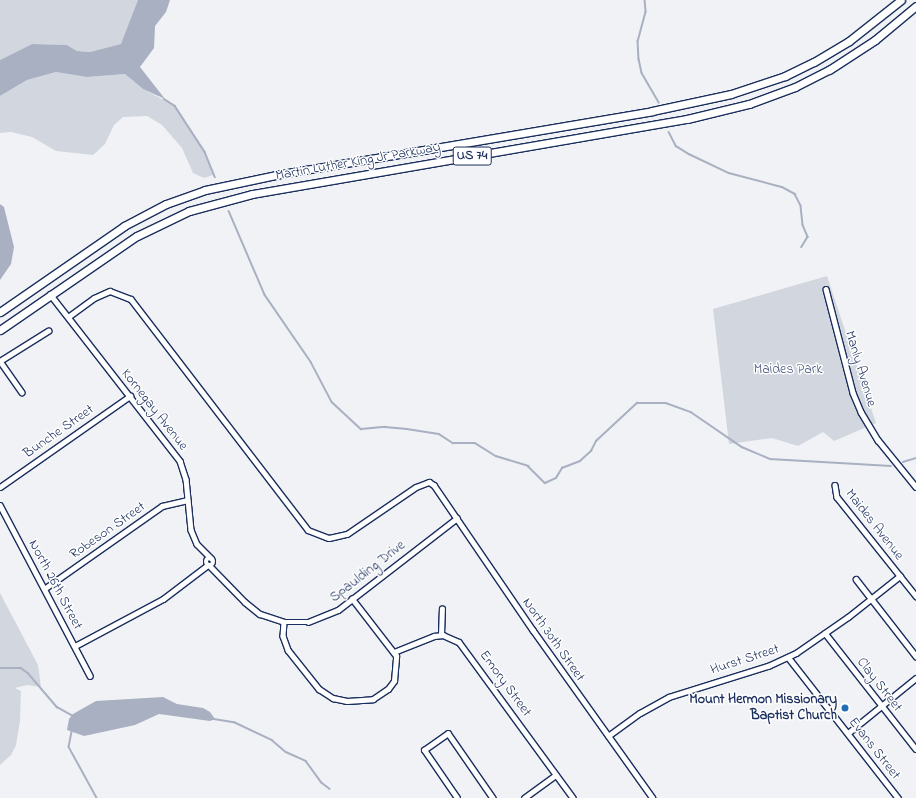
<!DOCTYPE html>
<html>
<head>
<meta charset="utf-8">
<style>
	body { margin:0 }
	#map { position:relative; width:916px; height:798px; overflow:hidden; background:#f1f2f5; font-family:"Indie Flower",sans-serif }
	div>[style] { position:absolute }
	.green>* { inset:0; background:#d2d6df }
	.water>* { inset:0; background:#a8b0c2 }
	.stream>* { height:1.5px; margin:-0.75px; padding:0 0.75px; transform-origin:0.75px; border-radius:0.75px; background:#a8b0c2 }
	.roads { filter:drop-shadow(1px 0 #1b2f5e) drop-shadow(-1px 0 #1b2f5e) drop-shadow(0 1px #1b2f5e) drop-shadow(0 -1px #1b2f5e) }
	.minor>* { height:4.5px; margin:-2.25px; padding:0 2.25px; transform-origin:2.25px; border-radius:2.25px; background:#fff }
	.minor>.ring { margin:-2.25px; padding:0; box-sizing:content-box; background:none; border:4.5px solid #fff; border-radius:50% }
	.highway>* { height:7px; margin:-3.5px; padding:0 3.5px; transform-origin:3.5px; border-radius:3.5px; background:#fff }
	.dots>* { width:11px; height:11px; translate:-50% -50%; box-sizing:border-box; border:2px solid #fff; border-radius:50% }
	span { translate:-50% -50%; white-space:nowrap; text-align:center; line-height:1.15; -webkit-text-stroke:3px #fff; paint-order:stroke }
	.shield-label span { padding:1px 3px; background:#fff; border:1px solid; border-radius:3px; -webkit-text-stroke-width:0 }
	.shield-label { font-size:13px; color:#1b2f5e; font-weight:700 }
	.street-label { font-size:14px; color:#1b2f5e }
	.park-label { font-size:14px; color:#49597e }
	.poi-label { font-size:14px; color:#1b2f5e; font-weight:700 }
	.right { translate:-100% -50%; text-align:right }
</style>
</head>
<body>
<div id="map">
	<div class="green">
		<i style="clip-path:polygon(0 0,138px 0,122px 44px,90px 52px,77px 51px,67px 45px,32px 44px,0 60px)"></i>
		<i style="clip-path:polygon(56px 72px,87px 77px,125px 74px,143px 89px,175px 106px,205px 152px,213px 175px,204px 178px,193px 173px,182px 148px,162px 125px,147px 116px,123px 117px,114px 125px,105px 144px,93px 155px,56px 151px,32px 137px,11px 132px,0 133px,0 96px,27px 80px)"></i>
		<i style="clip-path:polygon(827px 276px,876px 423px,834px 441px,823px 432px,798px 446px,772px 438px,729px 444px,713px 309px)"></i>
		<i style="clip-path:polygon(0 593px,38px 665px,41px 687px,27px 685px,15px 688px,21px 691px,20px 721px,16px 745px,11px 755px,0 765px)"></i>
	</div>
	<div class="water">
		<i style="clip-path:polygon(138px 0,170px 0,166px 12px,155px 26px,154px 48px,140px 67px,165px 99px,143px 89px,125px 74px,87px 77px,56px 72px,27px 80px,0 96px,0 60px,32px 44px,67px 45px,77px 51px,90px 52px,121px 44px)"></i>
		<i style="clip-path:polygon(0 204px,4px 207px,14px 247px,11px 264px,0 280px)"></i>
		<i style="clip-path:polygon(163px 697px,177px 704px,203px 708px,210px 712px,215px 719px,210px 721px,159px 714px,135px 725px,84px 736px,67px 730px,69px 719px,73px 714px,96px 701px)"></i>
	</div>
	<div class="stream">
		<i style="left:645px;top:0;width:12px;rotate:85deg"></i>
		<i style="left:646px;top:12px;width:30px;rotate:105deg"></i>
		<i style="left:638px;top:41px;width:18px;rotate:87deg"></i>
		<i style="left:639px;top:59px;width:14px;rotate:78deg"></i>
		<i style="left:642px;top:73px;width:34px;rotate:60deg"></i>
		<i style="left:164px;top:99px;width:13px;rotate:32deg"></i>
		<i style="left:175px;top:106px;width:55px;rotate:56.9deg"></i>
		<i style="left:205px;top:152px;width:27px;rotate:68deg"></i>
		<i style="left:669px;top:132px;width:16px;rotate:63deg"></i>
		<i style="left:676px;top:146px;width:15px;rotate:32deg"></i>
		<i style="left:689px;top:154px;width:44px;rotate:25.4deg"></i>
		<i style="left:729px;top:173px;width:55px;rotate:14.8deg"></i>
		<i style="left:782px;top:187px;width:15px;rotate:28deg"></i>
		<i style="left:795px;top:194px;width:13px;rotate:63deg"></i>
		<i style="left:801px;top:206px;width:19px;rotate:84deg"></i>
		<i style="left:803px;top:225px;width:13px;rotate:67deg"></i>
		<i style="left:808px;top:237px;width:12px;rotate:121deg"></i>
		<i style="left:229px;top:211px;width:91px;rotate:66.8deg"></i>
		<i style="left:265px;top:295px;width:81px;rotate:55.5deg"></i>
		<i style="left:311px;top:362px;width:45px;rotate:62.3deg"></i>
		<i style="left:332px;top:402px;width:40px;rotate:43deg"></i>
		<i style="left:361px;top:429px;width:24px;rotate:-5deg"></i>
		<i style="left:385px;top:427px;width:22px;rotate:5deg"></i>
		<i style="left:407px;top:429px;width:32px;rotate:9deg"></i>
		<i style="left:439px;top:434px;width:17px;rotate:33deg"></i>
		<i style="left:453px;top:443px;width:22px"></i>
		<i style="left:475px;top:443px;width:25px;rotate:32deg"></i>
		<i style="left:496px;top:456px;width:34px;rotate:17deg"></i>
		<i style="left:528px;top:466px;width:24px;rotate:45deg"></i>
		<i style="left:545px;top:483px;width:12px;rotate:-24deg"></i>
		<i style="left:556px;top:478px;width:12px;rotate:-59deg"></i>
		<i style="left:562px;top:468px;width:19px;rotate:-21deg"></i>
		<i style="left:580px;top:461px;width:15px;rotate:-42deg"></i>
		<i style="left:591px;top:451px;width:11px;rotate:-63deg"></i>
		<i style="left:596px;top:441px;width:56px;rotate:-42.8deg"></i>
		<i style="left:637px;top:403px;width:29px"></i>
		<i style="left:666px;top:403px;width:27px;rotate:20deg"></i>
		<i style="left:691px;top:412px;width:62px;rotate:34.5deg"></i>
		<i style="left:742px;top:447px;width:30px;rotate:23deg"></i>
		<i style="left:770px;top:459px;width:121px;rotate:3.3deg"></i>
		<i style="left:903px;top:462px;width:14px;rotate:-17deg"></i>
		<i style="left:0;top:668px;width:21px"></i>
		<i style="left:21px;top:668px;width:9px;rotate:36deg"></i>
		<i style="left:28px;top:673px;width:45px;rotate:49.5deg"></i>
		<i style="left:57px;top:707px;width:18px;rotate:29deg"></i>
		<i style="left:214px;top:719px;width:20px;rotate:9deg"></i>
		<i style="left:234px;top:722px;width:42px;rotate:25.3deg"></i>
		<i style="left:272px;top:740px;width:18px;rotate:41deg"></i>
		<i style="left:286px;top:752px;width:22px;rotate:24deg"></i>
		<i style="left:306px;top:761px;width:26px;rotate:54deg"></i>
		<i style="left:321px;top:782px;width:11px;rotate:38deg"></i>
		<i style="left:72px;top:732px;width:15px;rotate:101deg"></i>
		<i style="left:69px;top:747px;width:58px;rotate:61.2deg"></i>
	</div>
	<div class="roads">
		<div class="minor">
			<i style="left:826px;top:289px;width:107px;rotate:75.4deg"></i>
			<i style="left:853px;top:393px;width:21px;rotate:67deg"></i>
			<i style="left:861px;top:412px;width:33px;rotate:59deg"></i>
			<i style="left:878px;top:440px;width:60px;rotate:51deg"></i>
			<i style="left:50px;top:294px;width:212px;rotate:52.1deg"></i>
			<i style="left:180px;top:461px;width:19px;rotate:72deg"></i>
			<i style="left:186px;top:479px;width:51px;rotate:84.4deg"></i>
			<i style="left:191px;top:530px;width:15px;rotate:67deg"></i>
			<i style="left:197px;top:544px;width:20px;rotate:45deg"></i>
			<i style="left:68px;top:317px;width:32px;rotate:-36deg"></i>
			<i style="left:94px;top:298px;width:17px;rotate:-24deg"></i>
			<i style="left:110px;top:291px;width:22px;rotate:21deg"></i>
			<i style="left:131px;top:299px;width:291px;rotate:52.5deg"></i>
			<i style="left:308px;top:530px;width:22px;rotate:21deg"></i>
			<i style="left:329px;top:538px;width:18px;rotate:-13deg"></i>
			<i style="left:347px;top:534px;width:83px;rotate:-34.3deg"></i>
			<i style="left:416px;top:487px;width:14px;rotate:-21deg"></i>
			<i style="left:429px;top:482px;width:6px;rotate:31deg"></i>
			<i style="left:434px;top:485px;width:176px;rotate:55.7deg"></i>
			<i style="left:533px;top:630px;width:206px;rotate:54.5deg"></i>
			<i style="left:0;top:361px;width:57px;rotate:-32deg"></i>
			<i style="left:0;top:361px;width:38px;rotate:55deg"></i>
			<i style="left:835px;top:485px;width:12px;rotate:81deg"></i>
			<i style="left:837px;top:497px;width:127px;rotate:51.4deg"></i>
			<i style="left:0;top:487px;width:159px;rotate:-35deg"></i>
			<i style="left:0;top:505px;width:193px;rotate:62.2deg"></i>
			<i class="ring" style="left:206px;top:558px;width:3.5px;height:3.5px"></i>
			<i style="left:210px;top:566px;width:50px;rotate:45.8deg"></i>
			<i style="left:245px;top:602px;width:19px;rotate:39deg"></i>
			<i style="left:260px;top:614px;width:25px;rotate:18deg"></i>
			<i style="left:284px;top:622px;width:24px"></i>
			<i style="left:308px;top:622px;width:32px;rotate:-22deg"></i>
			<i style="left:338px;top:610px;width:150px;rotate:-37.7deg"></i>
			<i style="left:856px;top:579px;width:98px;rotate:52.1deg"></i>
			<i style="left:44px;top:589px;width:144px;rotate:-35.1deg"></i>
			<i style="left:162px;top:506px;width:26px;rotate:-13deg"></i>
			<i style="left:284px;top:622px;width:14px;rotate:94deg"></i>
			<i style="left:283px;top:636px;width:15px;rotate:70deg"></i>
			<i style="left:288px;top:650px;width:50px;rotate:51.5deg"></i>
			<i style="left:319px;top:689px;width:17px;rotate:33deg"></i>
			<i style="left:333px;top:698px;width:14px;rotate:12deg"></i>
			<i style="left:347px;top:701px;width:26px;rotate:-4deg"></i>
			<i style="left:373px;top:699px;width:18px;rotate:-34deg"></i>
			<i style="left:388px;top:689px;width:10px;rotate:-53deg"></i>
			<i style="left:394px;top:681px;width:25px;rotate:-85deg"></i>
			<i style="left:396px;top:656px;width:72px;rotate:-127.7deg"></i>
			<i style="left:825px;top:633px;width:147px;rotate:51.9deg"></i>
			<i style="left:441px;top:635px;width:26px;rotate:-88deg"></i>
			<i style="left:75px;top:646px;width:100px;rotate:-28.1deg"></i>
			<i style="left:163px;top:599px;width:56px;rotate:-37.1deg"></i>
			<i style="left:394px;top:652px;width:43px;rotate:-21.8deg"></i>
			<i style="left:434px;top:636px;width:9px;rotate:-6deg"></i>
			<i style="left:443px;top:635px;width:17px;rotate:24deg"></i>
			<i style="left:459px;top:642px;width:193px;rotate:53.8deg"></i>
			<i style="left:788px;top:657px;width:179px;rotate:52deg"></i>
			<i style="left:848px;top:733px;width:87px;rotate:-39deg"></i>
			<i style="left:608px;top:736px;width:39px;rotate:-36deg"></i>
			<i style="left:640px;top:713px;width:33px;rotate:-29deg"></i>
			<i style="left:669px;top:697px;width:104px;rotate:-17.4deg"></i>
			<i style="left:768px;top:666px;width:31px;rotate:-25deg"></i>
			<i style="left:796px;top:653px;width:63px;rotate:-34.7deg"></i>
			<i style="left:848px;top:617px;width:66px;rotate:-38.3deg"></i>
			<i style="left:457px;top:798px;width:58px;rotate:-124.5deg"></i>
			<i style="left:424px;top:750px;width:29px;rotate:-35deg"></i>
			<i style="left:448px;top:733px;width:79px;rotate:55.3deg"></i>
			<i style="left:524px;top:798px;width:39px;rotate:-36deg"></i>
		</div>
		<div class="highway">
			<i style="left:0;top:312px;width:151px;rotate:-34.7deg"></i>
			<i style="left:124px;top:226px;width:47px;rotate:-27.6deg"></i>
			<i style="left:166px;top:204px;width:41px;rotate:-19.7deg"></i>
			<i style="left:205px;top:190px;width:78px;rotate:-11.9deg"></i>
			<i style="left:281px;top:174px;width:376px;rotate:-9.6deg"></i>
			<i style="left:652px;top:111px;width:81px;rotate:-12.1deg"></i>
			<i style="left:731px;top:94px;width:57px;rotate:-18.4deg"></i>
			<i style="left:785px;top:76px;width:32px;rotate:-26deg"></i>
			<i style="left:814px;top:62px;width:41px;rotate:-31deg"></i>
			<i style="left:849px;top:41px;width:66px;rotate:-38.3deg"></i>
			<i style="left:0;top:330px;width:166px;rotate:-34.5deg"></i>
			<i style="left:137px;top:236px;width:58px;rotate:-25.7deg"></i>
			<i style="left:189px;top:211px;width:65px;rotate:-15.1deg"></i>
			<i style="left:252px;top:194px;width:441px;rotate:-9.8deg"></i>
			<i style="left:687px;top:119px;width:64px;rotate:-13.6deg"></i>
			<i style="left:749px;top:104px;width:49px;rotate:-20.3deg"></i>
			<i style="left:795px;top:87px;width:38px;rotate:-27deg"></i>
			<i style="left:829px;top:70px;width:55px;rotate:-33.1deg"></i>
			<i style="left:875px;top:40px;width:53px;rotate:-39.7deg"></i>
		</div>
	</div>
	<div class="dots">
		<i style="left:845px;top:708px;background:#1f6fb2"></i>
	</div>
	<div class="shield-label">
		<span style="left:472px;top:156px">US 74</span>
	</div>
	<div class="street-label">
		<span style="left:358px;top:162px;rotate:-10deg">Martin Luther King Jr Parkway</span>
		<span style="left:860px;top:369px;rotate:73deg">Manly Avenue</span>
		<span style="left:154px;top:410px;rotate:52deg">Kornegay Avenue</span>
		<span style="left:59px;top:432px;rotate:-35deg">Bunche Street</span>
		<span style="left:874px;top:525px;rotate:52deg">Maides Avenue</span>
		<span style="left:108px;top:531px;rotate:-35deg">Robeson Street</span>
		<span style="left:368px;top:572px;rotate:-38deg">Spaulding Drive</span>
		<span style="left:55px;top:585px;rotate:62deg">North 26th Street</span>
		<span style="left:553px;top:640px;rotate:55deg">North 30th Street</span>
		<span style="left:745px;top:660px;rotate:-18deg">Hurst Street</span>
		<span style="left:505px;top:684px;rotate:54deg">Emory Street</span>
		<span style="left:879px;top:685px;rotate:52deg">Clay Street</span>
		<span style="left:874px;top:749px;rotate:52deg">Evans Street</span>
	</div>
	<div class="park-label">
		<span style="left:788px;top:370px">Maides Park</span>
	</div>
	<div class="poi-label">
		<span class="right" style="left:837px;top:708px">Mount Hermon Missionary<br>Baptist Church</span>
	</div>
</div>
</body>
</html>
